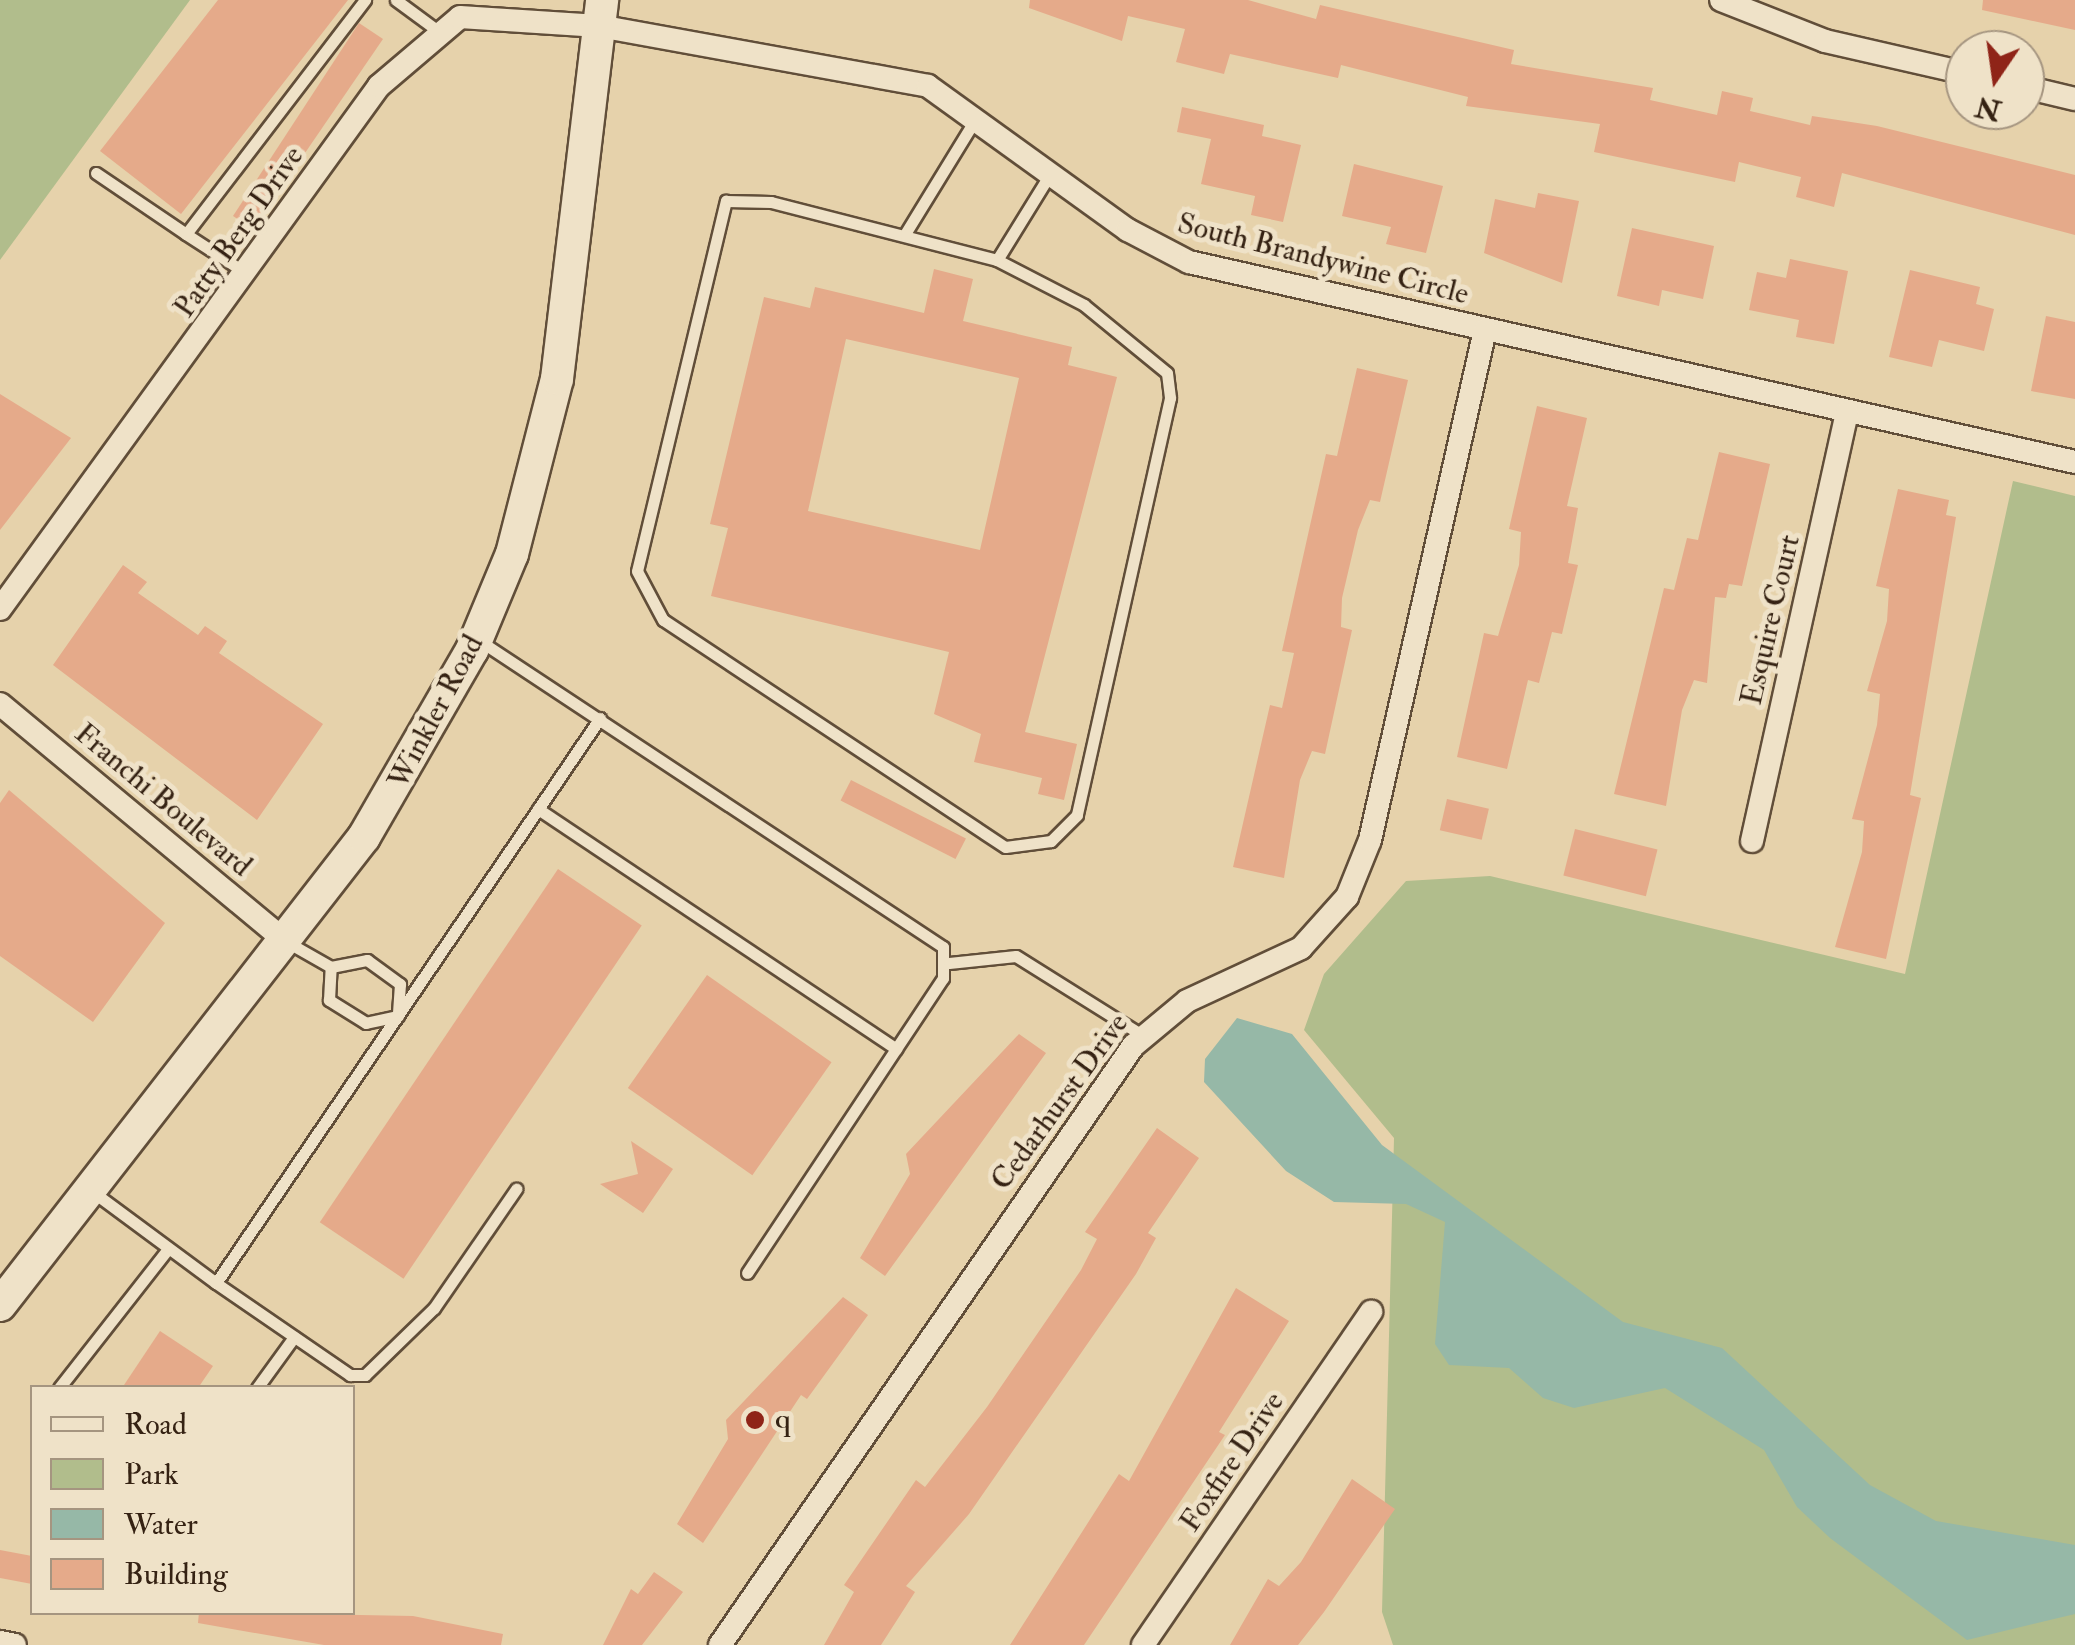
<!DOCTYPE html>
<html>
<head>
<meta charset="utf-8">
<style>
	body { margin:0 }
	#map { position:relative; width:2075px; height:1645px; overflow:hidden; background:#e6d2ab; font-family:"IM FELL Double Pica",serif }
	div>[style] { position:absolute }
	.green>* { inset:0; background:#b1bd8c }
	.water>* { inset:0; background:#96b8a7 }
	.building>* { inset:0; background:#e5aa8a; transform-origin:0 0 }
	.roads { filter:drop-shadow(2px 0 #614e39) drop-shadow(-2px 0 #614e39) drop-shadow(0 2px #614e39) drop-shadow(0 -2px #614e39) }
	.lane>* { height:11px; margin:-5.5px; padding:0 5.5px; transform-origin:5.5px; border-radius:5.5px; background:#efe2c8 }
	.street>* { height:22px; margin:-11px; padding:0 11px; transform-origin:11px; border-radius:11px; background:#efe2c8 }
	.secondary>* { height:32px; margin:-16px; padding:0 16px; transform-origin:16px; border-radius:16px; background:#efe2c8 }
	.dots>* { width:28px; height:28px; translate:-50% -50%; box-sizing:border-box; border:5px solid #efe2c8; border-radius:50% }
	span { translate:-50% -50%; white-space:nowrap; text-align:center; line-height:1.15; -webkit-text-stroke:10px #efe2c8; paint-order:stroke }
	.street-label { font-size:30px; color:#352213 }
	.poi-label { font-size:30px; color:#352213 }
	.left { translate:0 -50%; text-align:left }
	.legend { position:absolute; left:30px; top:1385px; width:325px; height:230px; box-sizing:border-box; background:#efe2c8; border:2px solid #a59580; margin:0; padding:12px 18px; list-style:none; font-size:30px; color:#352213 }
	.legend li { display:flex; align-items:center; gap:20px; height:50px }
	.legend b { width:50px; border:2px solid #a59580 }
	.north { position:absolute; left:1945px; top:30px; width:100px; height:100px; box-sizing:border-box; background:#efe2c8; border:2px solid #a59580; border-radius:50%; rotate:193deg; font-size:28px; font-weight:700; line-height:40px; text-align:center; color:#352213 }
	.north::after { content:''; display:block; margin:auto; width:35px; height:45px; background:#8f2418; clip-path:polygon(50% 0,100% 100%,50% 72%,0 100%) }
</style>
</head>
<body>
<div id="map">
	<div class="green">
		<i style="clip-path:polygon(0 0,190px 0,0 260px)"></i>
		<i style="clip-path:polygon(2013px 481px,2075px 496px,2075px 1645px,1393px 1645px,1382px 1612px,1394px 1138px,1304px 1030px,1324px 974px,1406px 881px,1490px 876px,1905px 974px)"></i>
	</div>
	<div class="water">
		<i style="clip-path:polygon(1237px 1018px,1292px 1034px,1382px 1145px,1623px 1322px,1722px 1348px,1870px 1485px,1936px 1521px,2075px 1545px,2075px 1614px,1967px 1640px,1830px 1538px,1797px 1507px,1764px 1450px,1665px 1388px,1574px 1408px,1543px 1398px,1509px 1368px,1449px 1365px,1435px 1344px,1445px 1222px,1406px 1204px,1334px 1202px,1286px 1171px,1204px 1082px,1205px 1059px)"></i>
	</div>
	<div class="building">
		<i style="clip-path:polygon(218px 0,348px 0,181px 214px,100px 151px)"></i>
		<i style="clip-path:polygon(1030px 0,1248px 0,1316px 19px,1320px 5px,1514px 50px,1511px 64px,1653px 88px,1650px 100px,1717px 115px,1722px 91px,1753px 98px,1750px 111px,1810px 125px,1812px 116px,1877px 126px,2075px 175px,2075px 235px,1842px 173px,1834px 207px,1796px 197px,1801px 177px,1739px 162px,1735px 182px,1594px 152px,1600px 124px,1466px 106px,1468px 97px,1341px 65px,1338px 78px,1230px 54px,1224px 74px,1176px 62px,1185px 29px,1128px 16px,1122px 41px,1029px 8px)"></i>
		<i style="clip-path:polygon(1983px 0,2075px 0,2075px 30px,1982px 10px)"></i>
		<i style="clip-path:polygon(359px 23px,383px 39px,253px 229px,233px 216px)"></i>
		<i style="clip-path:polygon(1182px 107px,1264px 125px,1262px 136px,1301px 145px,1283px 222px,1251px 215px,1255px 196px,1201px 184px,1211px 139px,1177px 132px)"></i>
		<i style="clip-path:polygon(1354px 164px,1443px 186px,1426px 253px,1386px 244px,1391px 227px,1342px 216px)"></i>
		<i style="clip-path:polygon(1538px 193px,1579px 201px,1562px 283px,1484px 253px,1495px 199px,1535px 208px)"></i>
		<i style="clip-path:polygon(1632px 228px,1714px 246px,1703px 299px,1662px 290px,1659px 306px,1617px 296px)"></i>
		<i style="clip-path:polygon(1790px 259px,1848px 271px,1834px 344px,1796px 337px,1799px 320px,1749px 310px,1757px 272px,1786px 278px)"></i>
		<i style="clip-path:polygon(evenodd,934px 269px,973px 279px,963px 321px,1072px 347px,1068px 365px,1117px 377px,1025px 732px,1077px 744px,1064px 800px,1038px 794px,1042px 778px,974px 762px,981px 734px,934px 714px,949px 652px,711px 596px,728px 528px,710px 524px,764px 297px,810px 308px,815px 287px,924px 313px,934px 269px,846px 339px,1019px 378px,980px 550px,808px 511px,846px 339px)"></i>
		<i style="clip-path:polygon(1910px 270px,1980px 287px,1976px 304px,1994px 309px,1984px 351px,1939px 340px,1932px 367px,1889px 357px)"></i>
		<i style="clip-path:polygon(2046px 316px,2075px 322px,2075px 399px,2031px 391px)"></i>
		<i style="clip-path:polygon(1357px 368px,1408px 380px,1380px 502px,1370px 500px,1358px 530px,1342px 598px,1341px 627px,1352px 630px,1325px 754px,1312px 751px,1300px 780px,1284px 878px,1233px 867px,1270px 705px,1282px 708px,1294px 653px,1282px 651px,1326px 454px,1337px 456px)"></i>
		<i style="clip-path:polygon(0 394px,71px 438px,0 530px)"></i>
		<i style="clip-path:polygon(1537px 406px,1587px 418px,1567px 506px,1578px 508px,1568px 563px,1578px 565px,1562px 634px,1552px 632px,1539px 683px,1528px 680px,1507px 769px,1457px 757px,1484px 633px,1498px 636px,1519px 565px,1521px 532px,1509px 529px)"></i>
		<i style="clip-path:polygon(1719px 452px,1770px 464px,1742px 586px,1729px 584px,1726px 598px,1715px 597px,1707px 683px,1694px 680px,1682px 710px,1666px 806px,1614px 794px,1664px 588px,1674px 590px,1687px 538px,1698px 540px)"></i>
		<i style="clip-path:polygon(1898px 489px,1949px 500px,1946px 515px,1956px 517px,1910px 795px,1921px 798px,1886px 959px,1835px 947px,1862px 852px,1864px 821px,1852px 819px,1877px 725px,1880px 694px,1867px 691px,1887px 621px,1889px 589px,1876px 586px)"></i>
		<i style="clip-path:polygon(123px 565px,147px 582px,138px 593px,198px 635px,205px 626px,227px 641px,219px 653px,323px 724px,257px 820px,53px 665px)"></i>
		<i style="left:851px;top:780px;width:129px;height:23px;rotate:27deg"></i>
		<i style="clip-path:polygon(9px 790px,165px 923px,93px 1022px,0 956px,0 803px)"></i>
		<i style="left:1447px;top:799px;width:43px;height:32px;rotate:13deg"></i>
		<i style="left:1575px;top:829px;width:85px;height:48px;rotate:14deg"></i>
		<i style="left:558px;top:869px;width:101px;height:426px;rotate:34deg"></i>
		<i style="left:707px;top:975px;width:152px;height:138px;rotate:35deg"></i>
		<i style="clip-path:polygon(1019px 1034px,1046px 1053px,885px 1276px,860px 1258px,910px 1174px,906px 1154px)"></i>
		<i style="clip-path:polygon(1157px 1128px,1199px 1158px,1148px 1233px,1156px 1238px,1136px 1274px,969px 1514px,906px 1586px,915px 1592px,881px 1645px,824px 1645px,854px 1592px,844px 1585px,916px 1480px,925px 1487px,987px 1407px,1081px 1270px,1097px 1239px,1085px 1232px)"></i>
		<i style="clip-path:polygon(631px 1141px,673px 1169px,643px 1213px,600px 1184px,638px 1174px)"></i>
		<i style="clip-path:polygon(1236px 1288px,1289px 1321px,1219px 1432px,1225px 1435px,1084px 1645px,1010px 1645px,1119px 1474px,1129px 1481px)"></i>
		<i style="clip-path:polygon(843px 1297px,868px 1315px,807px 1399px,801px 1395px,703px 1543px,677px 1524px,728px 1439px,726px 1420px)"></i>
		<i style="clip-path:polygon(160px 1331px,213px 1366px,198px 1388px,122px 1388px)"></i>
		<i style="clip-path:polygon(1352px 1479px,1395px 1509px,1324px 1612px,1298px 1645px,1230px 1645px,1268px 1579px,1279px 1586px,1301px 1562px)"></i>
		<i style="clip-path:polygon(0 1550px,32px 1556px,32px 1584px,0 1578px)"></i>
		<i style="clip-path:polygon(654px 1572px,683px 1592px,642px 1645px,603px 1645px,631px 1589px,638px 1594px)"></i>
		<i style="clip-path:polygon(199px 1612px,413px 1616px,503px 1634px,501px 1645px,324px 1645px,198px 1623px)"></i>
	</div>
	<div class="roads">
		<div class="lane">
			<i style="left:396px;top:0;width:52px;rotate:36.4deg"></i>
			<i style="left:96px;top:173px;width:109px;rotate:34.1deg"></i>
			<i style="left:726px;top:201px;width:45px;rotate:1.3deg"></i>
			<i style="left:771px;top:202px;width:233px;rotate:14.4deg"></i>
			<i style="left:997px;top:260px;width:98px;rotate:27.3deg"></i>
			<i style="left:1084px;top:305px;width:107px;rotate:39.3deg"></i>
			<i style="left:1167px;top:373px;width:25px;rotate:83deg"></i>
			<i style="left:1170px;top:398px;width:427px;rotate:102.6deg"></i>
			<i style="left:1077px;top:815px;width:37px;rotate:135deg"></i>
			<i style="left:1051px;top:841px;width:46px;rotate:172.6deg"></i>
			<i style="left:1005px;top:847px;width:410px;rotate:-146.4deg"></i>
			<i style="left:663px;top:620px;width:55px;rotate:-118deg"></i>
			<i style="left:637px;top:571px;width:381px;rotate:-76.5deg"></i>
			<i style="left:905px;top:234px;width:136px;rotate:-58.5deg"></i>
			<i style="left:997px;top:260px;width:105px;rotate:-58.3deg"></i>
			<i style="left:246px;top:273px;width:72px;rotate:-147deg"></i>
			<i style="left:186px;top:234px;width:295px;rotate:-52.6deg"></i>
			<i style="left:480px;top:641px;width:555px;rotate:33.46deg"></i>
			<i style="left:943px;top:947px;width:31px;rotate:90deg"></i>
			<i style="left:943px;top:978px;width:354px;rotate:123.6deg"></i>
			<i style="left:538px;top:809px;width:431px;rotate:33.8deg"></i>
			<i style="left:287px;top:942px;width:51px;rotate:29.6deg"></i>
			<i style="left:331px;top:967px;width:37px;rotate:-11deg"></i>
			<i style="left:367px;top:960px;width:41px;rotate:36deg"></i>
			<i style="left:400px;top:984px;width:32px;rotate:94deg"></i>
			<i style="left:398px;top:1016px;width:33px;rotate:168deg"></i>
			<i style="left:366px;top:1023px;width:44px;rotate:-148.1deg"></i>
			<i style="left:329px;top:1000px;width:33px;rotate:-87deg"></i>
			<i style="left:949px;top:963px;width:67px;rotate:-6deg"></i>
			<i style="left:1016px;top:956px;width:149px;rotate:32.1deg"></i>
			<i style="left:93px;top:1192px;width:153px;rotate:36.5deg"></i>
			<i style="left:216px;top:1283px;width:683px;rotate:-55.8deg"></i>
			<i style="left:216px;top:1283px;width:163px;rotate:34.5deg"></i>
			<i style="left:350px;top:1375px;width:15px"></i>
			<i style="left:365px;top:1375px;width:96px;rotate:-44.2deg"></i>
			<i style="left:434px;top:1308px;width:145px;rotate:-55.4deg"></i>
			<i style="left:59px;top:1388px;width:177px;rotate:-51.9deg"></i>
			<i style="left:257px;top:1388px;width:63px;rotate:-54deg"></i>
		</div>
		<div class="street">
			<i style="left:1721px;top:0;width:112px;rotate:21.5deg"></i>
			<i style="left:1825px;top:41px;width:144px;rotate:12.9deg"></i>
			<i style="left:2025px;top:87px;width:51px;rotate:13.5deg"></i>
			<i style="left:0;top:609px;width:646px;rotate:-54.07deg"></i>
			<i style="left:379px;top:86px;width:106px;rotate:-40.4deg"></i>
			<i style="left:460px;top:17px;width:139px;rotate:3.7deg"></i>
			<i style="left:599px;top:26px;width:334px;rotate:10.3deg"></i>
			<i style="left:928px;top:86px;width:246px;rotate:35.8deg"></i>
			<i style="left:1128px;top:230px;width:69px;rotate:27.7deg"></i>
			<i style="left:1189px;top:262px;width:908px;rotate:12.72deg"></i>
			<i style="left:0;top:704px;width:373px;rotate:39.7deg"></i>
			<i style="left:1752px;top:841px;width:439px;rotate:-77.5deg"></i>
			<i style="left:0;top:1642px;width:15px;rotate:11deg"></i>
			<i style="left:720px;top:1645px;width:728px;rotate:-55.41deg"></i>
			<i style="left:1133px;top:1046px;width:70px;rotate:-39.8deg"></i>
			<i style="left:1187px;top:1001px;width:126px;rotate:-24.9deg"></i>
			<i style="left:1301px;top:948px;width:69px;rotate:-48deg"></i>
			<i style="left:1347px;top:897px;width:61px;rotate:-68deg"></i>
			<i style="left:1370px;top:840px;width:523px;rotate:-77.29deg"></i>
			<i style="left:1143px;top:1645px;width:404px;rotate:-55.6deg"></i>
		</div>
		<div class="secondary">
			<i style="left:0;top:1305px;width:593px;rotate:-52.13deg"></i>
			<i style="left:364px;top:837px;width:216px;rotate:-60deg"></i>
			<i style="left:472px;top:650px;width:104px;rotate:-67.4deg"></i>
			<i style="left:512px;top:554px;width:181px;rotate:-75.6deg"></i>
			<i style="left:557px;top:379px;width:382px;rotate:-83.2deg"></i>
		</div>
	</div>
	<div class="dots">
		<i style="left:755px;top:1420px;background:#8f2418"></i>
	</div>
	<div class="street-label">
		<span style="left:239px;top:232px;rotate:-55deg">Patty Berg Drive</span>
		<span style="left:1323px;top:259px;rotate:14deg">South Brandywine Circle</span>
		<span style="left:1771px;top:620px;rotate:-77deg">Esquire Court</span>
		<span style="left:436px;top:712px;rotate:-62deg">Winkler Road</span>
		<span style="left:163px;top:800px;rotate:40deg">Franchi Boulevard</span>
		<span style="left:1060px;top:1102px;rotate:-54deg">Cedarhurst Drive</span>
		<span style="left:1232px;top:1462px;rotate:-56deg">Foxfire Drive</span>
	</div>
	<div class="poi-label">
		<span class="left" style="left:775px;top:1420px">q</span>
	</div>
	<ul class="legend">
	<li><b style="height:12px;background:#efe2c8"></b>Road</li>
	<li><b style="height:28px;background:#b1bd8c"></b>Park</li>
	<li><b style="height:28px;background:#96b8a7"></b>Water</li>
	<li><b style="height:28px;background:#e5aa8a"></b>Building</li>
	</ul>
	<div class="north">N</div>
</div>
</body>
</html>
